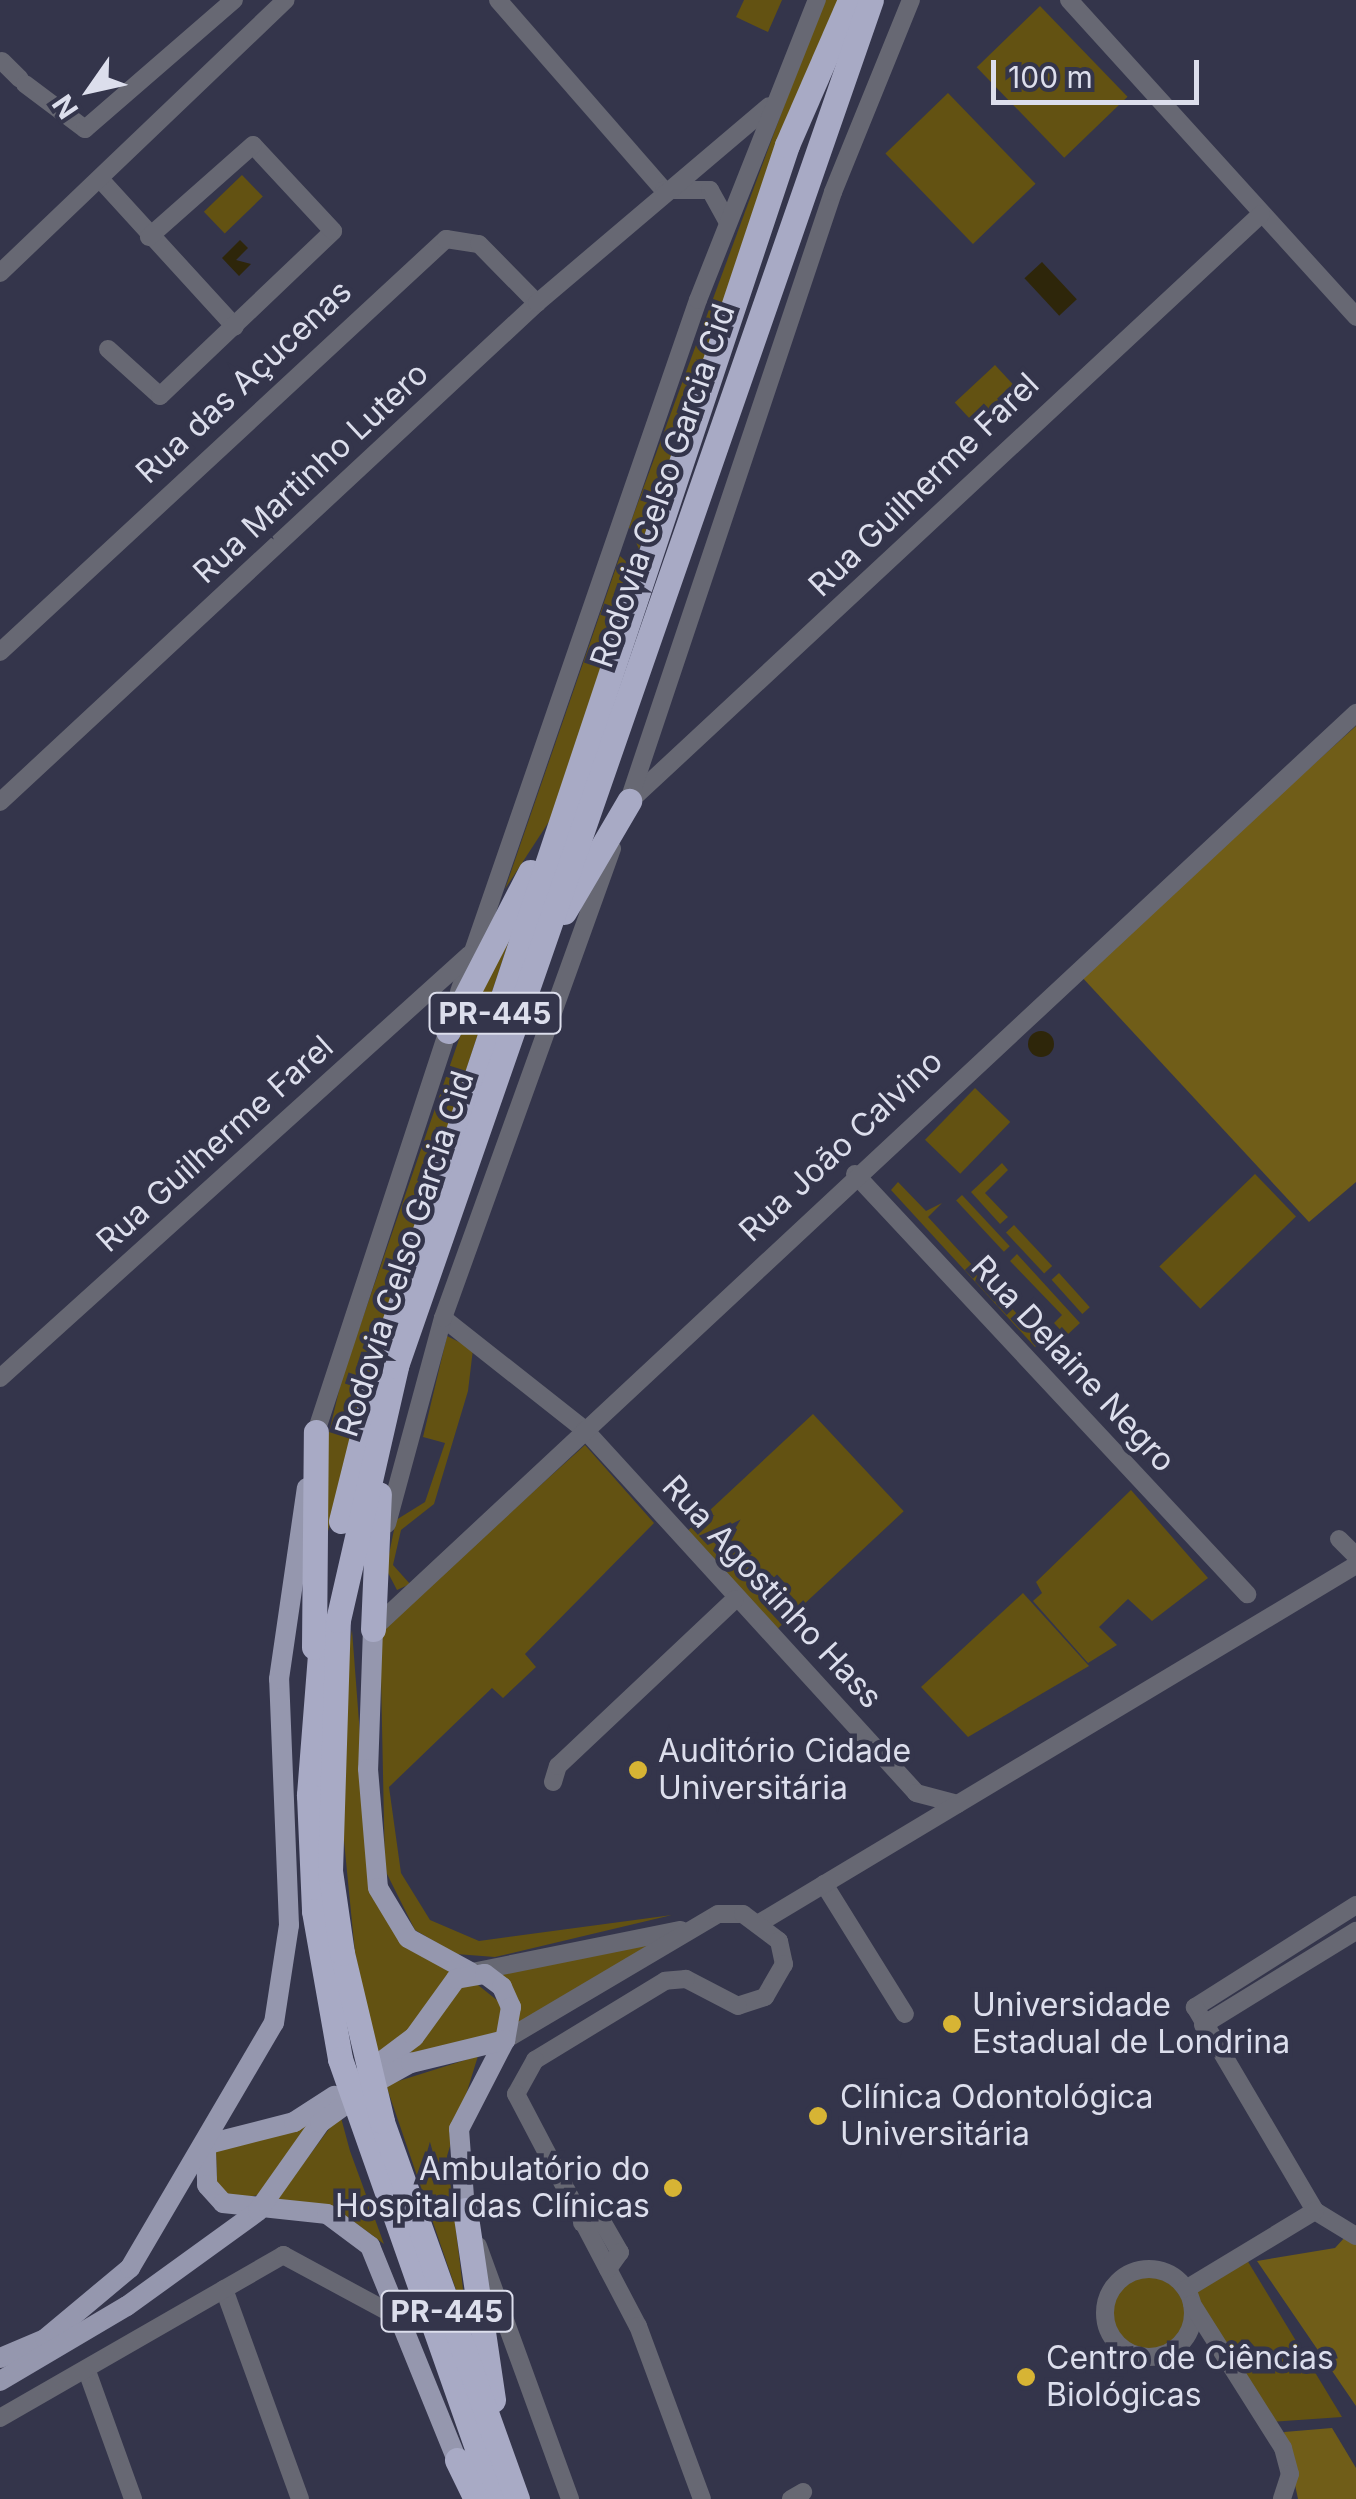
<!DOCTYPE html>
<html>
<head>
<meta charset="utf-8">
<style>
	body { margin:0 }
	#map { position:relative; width:1356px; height:2499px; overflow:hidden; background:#34354b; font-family:Inter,sans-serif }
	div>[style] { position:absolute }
	.green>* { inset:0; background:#635212; transform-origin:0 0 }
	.round { border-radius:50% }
	.forest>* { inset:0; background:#705d18 }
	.water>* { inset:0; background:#2e260a; transform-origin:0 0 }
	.minor>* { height:18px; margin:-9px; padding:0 9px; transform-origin:9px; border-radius:9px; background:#676873 }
	.minor>.ring { margin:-9px; padding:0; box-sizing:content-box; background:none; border:18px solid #676873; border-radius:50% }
	.major>* { height:20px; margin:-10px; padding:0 10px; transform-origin:10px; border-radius:10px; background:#9597ae }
	.highway>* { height:25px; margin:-12.5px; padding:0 12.5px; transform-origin:12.5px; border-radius:12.5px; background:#a8aac5 }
	.dots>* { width:28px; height:28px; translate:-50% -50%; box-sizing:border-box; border:5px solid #34354b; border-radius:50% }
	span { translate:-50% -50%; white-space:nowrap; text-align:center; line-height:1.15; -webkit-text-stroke:9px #34354b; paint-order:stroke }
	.shield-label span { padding:2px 8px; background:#34354b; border:2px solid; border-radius:8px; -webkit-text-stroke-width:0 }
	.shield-label { font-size:30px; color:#dcdeec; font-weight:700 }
	.street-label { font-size:32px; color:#dcdeec }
	.poi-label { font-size:32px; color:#dcdeec }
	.left { translate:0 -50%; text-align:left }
	.right { translate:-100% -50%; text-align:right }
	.north { position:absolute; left:40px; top:40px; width:100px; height:100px; -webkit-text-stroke:8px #34354b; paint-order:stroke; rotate:236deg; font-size:28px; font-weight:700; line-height:40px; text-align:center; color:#dcdeec }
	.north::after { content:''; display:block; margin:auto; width:35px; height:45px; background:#dcdeec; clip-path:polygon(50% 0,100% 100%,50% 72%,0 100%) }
	.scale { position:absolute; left:991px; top:60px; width:208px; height:45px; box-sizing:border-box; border:5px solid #dcdeec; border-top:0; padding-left:12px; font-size:30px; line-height:35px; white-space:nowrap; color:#dcdeec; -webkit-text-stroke:8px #34354b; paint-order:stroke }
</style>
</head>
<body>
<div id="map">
	<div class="green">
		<i style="clip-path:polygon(744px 0,782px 0,768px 32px,736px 17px)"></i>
		<i style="clip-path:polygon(823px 0,844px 0,639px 549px,629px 527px)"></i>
		<i style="left:1040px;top:6px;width:126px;height:88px;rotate:46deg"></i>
		<i style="left:948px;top:93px;width:126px;height:87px;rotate:46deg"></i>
		<i style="left:242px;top:175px;width:30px;height:53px;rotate:46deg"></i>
		<i style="left:995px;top:365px;width:34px;height:55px;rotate:47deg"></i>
		<i style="clip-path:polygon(620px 556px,637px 571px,550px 820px,505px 889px)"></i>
		<i style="clip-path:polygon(529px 880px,382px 1324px,326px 1539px,326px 1445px,342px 1378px,475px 993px)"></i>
		<i style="left:975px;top:1088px;width:49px;height:72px;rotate:44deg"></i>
		<i style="clip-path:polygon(1002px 1163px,1008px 1170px,985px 1193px,1008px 1217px,1000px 1224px,971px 1192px)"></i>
		<i style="left:1255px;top:1174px;width:59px;height:133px;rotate:46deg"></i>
		<i style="clip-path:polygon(898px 1182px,926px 1211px,942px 1203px,928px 1217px,1042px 1341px,1035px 1347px,891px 1190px)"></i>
		<i style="left:962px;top:1195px;width:70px;height:8px;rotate:47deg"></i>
		<i style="left:1014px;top:1225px;width:56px;height:11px;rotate:47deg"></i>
		<i style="clip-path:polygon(1017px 1254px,1080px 1323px,1066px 1336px,1054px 1323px,1062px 1315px,1010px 1261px)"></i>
		<i style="left:1059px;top:1273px;width:46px;height:10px;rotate:48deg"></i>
		<i style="clip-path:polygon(447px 1336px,473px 1349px,468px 1391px,434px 1504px,401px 1530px,393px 1565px,410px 1584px,397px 1590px,386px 1569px,396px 1520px,425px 1502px,445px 1443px,423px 1437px)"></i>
		<i style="left:813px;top:1414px;width:133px;height:172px;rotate:47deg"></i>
		<i style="clip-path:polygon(585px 1445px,654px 1523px,525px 1654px,536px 1667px,503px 1698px,492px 1688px,389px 1787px,401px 1873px,430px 1920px,479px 1941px,672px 1915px,495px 1957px,456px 1954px,415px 1930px,385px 1870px,380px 1630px)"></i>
		<i style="clip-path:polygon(1131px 1490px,1208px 1578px,1152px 1621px,1128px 1599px,1099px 1627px,1117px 1645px,1088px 1663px,1033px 1601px,1042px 1593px,1036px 1582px)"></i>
		<i style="clip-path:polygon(1023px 1593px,1089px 1666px,968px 1737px,921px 1687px)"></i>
		<i style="clip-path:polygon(352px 1630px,372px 1892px,404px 1944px,452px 1972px,414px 2026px,378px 2056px,355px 1953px,340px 1800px,340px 1705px)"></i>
		<i style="clip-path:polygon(652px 1941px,658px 1944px,517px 2024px,497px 1974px)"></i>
		<i style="clip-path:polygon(473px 1981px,503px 2005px,498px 2032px,409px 2054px,449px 1994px)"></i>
		<i style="clip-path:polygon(478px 2056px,447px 2156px,467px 2322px,386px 2085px)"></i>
		<i style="clip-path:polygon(340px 2114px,350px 2151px,384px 2244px,334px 2207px,277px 2199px)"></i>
		<i style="clip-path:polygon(311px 2123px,259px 2195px,233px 2199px,217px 2186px,216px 2152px)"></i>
		<i style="clip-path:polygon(1244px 2255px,1342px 2417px,1269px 2422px,1190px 2288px)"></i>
		<i class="round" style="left:1111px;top:2277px;width:74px;height:74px"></i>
	</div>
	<div class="forest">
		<i style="clip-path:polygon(1356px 726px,1356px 1182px,1309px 1222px,1080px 975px)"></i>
		<i style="clip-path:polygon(1356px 2225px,1356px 2406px,1257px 2261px,1335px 2248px)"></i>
		<i style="clip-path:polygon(1332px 2428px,1356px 2468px,1356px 2499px,1298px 2499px,1284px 2432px)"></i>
	</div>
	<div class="water">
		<i style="clip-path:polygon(240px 240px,248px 248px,236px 260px,251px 264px,239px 276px,222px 258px)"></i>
		<i style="left:1042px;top:262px;width:51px;height:24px;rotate:47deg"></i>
		<i class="round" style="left:1028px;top:1031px;width:26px;height:26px"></i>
	</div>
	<div class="minor">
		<i style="left:498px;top:0;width:252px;rotate:48.9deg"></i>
		<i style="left:1069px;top:0;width:428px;rotate:47.8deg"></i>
		<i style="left:2px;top:61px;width:25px;rotate:45deg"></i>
		<i style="left:25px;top:84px;width:75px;rotate:36.9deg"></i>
		<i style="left:85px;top:129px;width:197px;rotate:-40.9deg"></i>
		<i style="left:100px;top:179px;width:200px;rotate:47.6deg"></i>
		<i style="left:664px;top:190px;width:46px"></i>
		<i style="left:710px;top:190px;width:35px;rotate:61deg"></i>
		<i style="left:0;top:273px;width:395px;rotate:-43.7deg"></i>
		<i style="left:108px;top:349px;width:70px;rotate:42.1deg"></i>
		<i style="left:160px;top:396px;width:239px;rotate:-43.6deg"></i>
		<i style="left:333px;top:231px;width:117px;rotate:-132.9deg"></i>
		<i style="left:253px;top:145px;width:139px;rotate:138.5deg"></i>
		<i style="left:0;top:652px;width:608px;rotate:-42.8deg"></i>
		<i style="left:446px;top:239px;width:33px;rotate:9deg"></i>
		<i style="left:479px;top:244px;width:83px;rotate:45.5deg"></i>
		<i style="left:632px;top:799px;width:859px;rotate:-42.92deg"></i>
		<i style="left:0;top:802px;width:733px;rotate:-42.9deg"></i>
		<i style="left:537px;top:303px;width:304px;rotate:-40.3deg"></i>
		<i style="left:626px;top:809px;width:651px;rotate:-71.45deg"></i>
		<i style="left:833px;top:192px;width:207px;rotate:-67.9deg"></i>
		<i style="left:459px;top:992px;width:732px;rotate:-70.95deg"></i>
		<i style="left:698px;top:300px;width:323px;rotate:-68.4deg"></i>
		<i style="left:855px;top:1174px;width:575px;rotate:46.97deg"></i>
		<i style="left:443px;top:1318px;width:181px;rotate:38.3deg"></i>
		<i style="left:585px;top:1430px;width:491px;rotate:47.6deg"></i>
		<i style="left:916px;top:1793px;width:43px;rotate:14.7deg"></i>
		<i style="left:0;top:1378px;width:632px;rotate:-42.05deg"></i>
		<i style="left:316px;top:1432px;width:433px;rotate:-71.8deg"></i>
		<i style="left:387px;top:1524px;width:213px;rotate:-74.8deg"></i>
		<i style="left:443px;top:1318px;width:499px;rotate:-70.2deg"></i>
		<i style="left:1339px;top:1539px;width:24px;rotate:45deg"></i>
		<i style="left:373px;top:1629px;width:1344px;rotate:-42.98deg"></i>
		<i style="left:553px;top:1782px;width:17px;rotate:-73deg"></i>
		<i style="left:558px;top:1766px;width:243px;rotate:-43.3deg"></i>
		<i style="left:824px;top:1884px;width:153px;rotate:58.1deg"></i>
		<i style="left:1356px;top:1905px;width:191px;rotate:147.6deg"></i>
		<i style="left:1195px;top:2007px;width:237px;rotate:59.5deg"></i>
		<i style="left:1315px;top:2211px;width:48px;rotate:31.4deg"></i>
		<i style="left:761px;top:1922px;width:694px;rotate:-30.96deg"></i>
		<i style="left:472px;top:1972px;width:213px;rotate:-11.4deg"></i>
		<i style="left:1203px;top:2025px;width:180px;rotate:-31.6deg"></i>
		<i style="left:505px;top:2040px;width:247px;rotate:-30.6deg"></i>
		<i style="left:718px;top:1914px;width:25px"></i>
		<i style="left:743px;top:1914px;width:45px;rotate:36.9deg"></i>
		<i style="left:779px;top:1941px;width:24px;rotate:78deg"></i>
		<i style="left:784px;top:1964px;width:38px;rotate:120deg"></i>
		<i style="left:765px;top:1997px;width:28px;rotate:162deg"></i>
		<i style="left:738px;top:2006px;width:59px;rotate:-152.6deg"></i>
		<i style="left:686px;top:1979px;width:21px;rotate:175deg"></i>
		<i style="left:665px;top:1981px;width:152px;rotate:148.7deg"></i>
		<i style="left:535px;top:2060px;width:39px;rotate:119deg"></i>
		<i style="left:516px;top:2094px;width:262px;rotate:62.3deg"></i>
		<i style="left:638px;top:2326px;width:184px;rotate:69.7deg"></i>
		<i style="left:582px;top:2223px;width:21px"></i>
		<i style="left:603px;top:2223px;width:34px;rotate:60deg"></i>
		<i style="left:620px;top:2252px;width:21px;rotate:125deg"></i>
		<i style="left:478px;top:2246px;width:269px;rotate:70deg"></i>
		<i class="ring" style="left:1105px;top:2269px;width:70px;height:70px"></i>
		<i style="left:224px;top:2289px;width:223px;rotate:70.1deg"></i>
		<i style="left:1186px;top:2289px;width:151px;rotate:-31.2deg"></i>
		<i style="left:1192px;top:2304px;width:170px;rotate:57.7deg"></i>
		<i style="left:1283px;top:2448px;width:27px;rotate:75deg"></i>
		<i style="left:1290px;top:2474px;width:26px;rotate:108deg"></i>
		<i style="left:87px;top:2371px;width:136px;rotate:70.2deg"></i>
		<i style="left:0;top:2418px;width:327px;rotate:-29.9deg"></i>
		<i style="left:283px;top:2255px;width:136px;rotate:28.4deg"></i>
		<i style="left:791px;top:2499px;width:14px;rotate:-30deg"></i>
	</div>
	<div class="major">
		<i style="left:373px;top:1629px;width:140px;rotate:92deg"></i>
		<i style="left:368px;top:1769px;width:119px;rotate:85.2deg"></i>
		<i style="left:378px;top:1888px;width:58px;rotate:59deg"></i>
		<i style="left:408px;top:1938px;width:71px;rotate:28.7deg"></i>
		<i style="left:366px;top:2073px;width:60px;rotate:-36.9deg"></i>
		<i style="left:414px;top:2037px;width:72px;rotate:-54.1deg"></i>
		<i style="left:456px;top:1979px;width:29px;rotate:-10deg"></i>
		<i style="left:485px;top:1974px;width:21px;rotate:37deg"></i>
		<i style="left:502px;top:1987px;width:22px;rotate:66deg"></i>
		<i style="left:511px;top:2007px;width:34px;rotate:100deg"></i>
		<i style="left:505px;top:2040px;width:100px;rotate:117.3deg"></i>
		<i style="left:459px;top:2129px;width:81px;rotate:85.8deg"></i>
		<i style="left:208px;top:2144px;width:89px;rotate:-14.3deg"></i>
		<i style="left:294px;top:2122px;width:48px;rotate:-33deg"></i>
		<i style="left:206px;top:2151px;width:34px;rotate:88deg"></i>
		<i style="left:207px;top:2185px;width:24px;rotate:48deg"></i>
		<i style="left:223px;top:2203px;width:105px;rotate:6deg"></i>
		<i style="left:327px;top:2214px;width:54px;rotate:36.7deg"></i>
		<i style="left:370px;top:2246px;width:231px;rotate:67.9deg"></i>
		<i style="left:0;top:2358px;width:49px;rotate:-22.9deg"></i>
		<i style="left:45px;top:2339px;width:111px;rotate:-39.9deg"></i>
		<i style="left:130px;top:2268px;width:284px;rotate:-59.6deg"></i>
		<i style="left:274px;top:2023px;width:99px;rotate:-81.3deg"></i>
		<i style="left:289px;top:1925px;width:246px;rotate:-92.3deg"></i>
		<i style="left:279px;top:1679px;width:193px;rotate:-81.7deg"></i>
		<i style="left:0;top:2381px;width:147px;rotate:-30.6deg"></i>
		<i style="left:127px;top:2306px;width:162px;rotate:-35.9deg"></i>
		<i style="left:258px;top:2211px;width:108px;rotate:-54.8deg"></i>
		<i style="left:320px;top:2123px;width:72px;rotate:-35.9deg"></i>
		<i style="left:378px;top:2081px;width:38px;rotate:-29deg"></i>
		<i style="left:411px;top:2063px;width:97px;rotate:-13.7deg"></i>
	</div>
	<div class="highway">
		<i style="left:564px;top:912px;width:129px;rotate:-59.6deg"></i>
		<i style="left:448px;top:1031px;width:179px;rotate:-62.7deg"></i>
		<i style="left:386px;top:1347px;width:1267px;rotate:-71.55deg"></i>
		<i style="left:787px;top:145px;width:158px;rotate:-66.5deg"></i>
		<i style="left:341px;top:1521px;width:140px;rotate:-76deg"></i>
		<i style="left:322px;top:1629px;width:167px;rotate:94.5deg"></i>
		<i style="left:309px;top:1795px;width:116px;rotate:87.5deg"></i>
		<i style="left:314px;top:1911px;width:150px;rotate:80deg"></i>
		<i style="left:340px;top:2059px;width:467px;rotate:70.6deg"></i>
		<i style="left:373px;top:1629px;width:135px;rotate:-87.5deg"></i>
		<i style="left:314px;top:1647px;width:215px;rotate:-89.5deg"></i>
		<i style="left:465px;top:2210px;width:192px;rotate:81.6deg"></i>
		<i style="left:457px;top:2460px;width:43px;rotate:64deg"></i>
		<i style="left:517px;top:2499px;width:401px;rotate:-109.7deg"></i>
		<i style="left:382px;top:2121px;width:173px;rotate:-103.4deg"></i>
		<i style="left:342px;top:1953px;width:83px;rotate:-98.3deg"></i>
		<i style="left:330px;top:1871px;width:251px;rotate:-88.2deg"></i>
		<i style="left:338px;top:1620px;width:261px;rotate:-77.1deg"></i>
		<i style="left:396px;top:1366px;width:1446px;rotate:-70.83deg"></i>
	</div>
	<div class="dots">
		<i style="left:638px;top:1770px;background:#d7b434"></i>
		<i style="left:952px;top:2024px;background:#d7b434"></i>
		<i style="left:818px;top:2116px;background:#d7b434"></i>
		<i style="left:673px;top:2188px;background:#d7b434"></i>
		<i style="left:1026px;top:2377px;background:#d7b434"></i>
	</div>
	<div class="shield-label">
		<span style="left:495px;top:1013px">PR-445</span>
		<span style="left:447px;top:2311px">PR-445</span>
	</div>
	<div class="street-label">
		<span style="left:244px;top:382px;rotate:-43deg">Rua das Açucenas</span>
		<span style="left:311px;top:473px;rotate:-43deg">Rua Martinho Lutero</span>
		<span style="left:924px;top:485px;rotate:-44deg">Rua Guilherme Farel</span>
		<span style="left:663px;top:486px;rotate:-71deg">Rodovia Celso Garcia Cid</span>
		<span style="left:215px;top:1144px;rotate:-42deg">Rua Guilherme Farel</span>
		<span style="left:841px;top:1146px;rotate:-43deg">Rua João Calvino</span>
		<span style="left:405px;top:1254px;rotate:-72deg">Rodovia Celso Garcia Cid</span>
		<span style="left:1073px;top:1364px;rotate:47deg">Rua Delaine Negro</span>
		<span style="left:772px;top:1592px;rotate:47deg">Rua Agostinho Hass</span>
	</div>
	<div class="poi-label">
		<span class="left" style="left:658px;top:1770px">Auditório Cidade<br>Universitária</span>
		<span class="left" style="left:972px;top:2024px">Universidade<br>Estadual de Londrina</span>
		<span class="left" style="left:840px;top:2116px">Clínica Odontológica<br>Universitária</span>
		<span class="right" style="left:650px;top:2188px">Ambulatório do<br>Hospital das Clínicas</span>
		<span class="left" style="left:1046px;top:2377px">Centro de Ciências<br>Biológicas</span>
	</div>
	<div class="north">N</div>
	<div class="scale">100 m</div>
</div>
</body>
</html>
